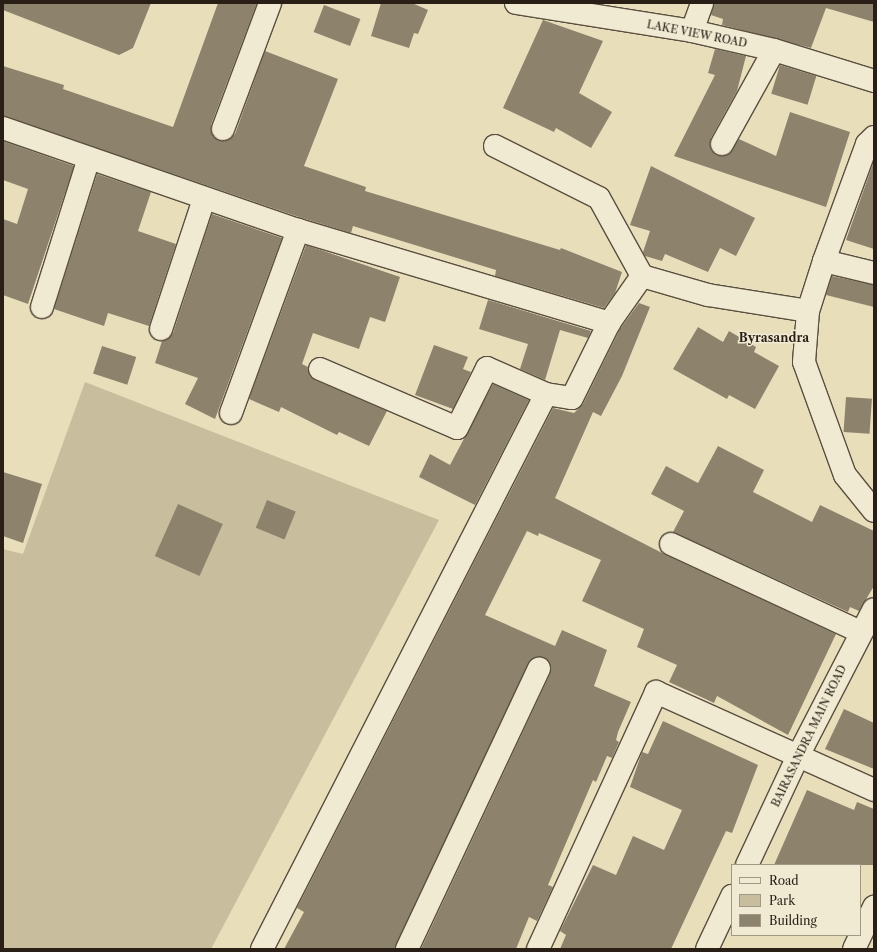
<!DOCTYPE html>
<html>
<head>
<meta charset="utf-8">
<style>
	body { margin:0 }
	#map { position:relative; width:877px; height:952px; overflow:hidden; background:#e9deba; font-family:"Libre Caslon Text",serif }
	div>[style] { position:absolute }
	.green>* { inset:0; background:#c8be9e }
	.building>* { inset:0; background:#8d826c; transform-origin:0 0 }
	.roads { filter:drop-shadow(1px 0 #594f40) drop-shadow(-1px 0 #594f40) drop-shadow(0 1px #594f40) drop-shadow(0 -1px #594f40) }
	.minor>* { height:22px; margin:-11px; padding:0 11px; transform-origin:11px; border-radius:11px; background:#f1ead2 }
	span { translate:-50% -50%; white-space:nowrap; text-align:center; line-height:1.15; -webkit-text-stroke:3px #f1ead2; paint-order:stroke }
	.street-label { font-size:11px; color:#291f17 }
	.neighbourhood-label { font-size:12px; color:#291f17; font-weight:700 }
	.frame { position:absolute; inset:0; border:4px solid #291f17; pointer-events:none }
	.legend { position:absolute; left:731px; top:864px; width:130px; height:72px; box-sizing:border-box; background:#f1ead2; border:1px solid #a19987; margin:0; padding:5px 7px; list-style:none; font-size:12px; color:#291f17 }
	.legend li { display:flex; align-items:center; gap:8px; height:20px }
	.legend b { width:20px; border:1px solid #a19987 }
</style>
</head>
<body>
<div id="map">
	<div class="green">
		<i style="clip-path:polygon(85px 382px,439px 520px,211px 949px,3px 949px,3px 549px,23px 554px)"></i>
	</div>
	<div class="building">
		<i style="clip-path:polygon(3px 3px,151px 3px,133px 48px,119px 55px,3px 10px)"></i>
		<i style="clip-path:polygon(218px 3px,257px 3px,211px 125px,214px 137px,225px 141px,235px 134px,265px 51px,338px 79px,304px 166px,366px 187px,365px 191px,560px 250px,561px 248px,622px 272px,615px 293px,604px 308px,495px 276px,496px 270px,353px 226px,351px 233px,302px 218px,3px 116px,3px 66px,64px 85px,63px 89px,173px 127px)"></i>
		<i style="clip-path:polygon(381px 3px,412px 3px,428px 10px,418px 34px,414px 33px,409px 48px,371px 36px)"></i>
		<i style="clip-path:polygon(714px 3px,874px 3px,874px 22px,826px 8px,811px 48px,722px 25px,723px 19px,711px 15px)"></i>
		<i style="left:324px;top:5px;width:39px;height:29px;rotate:21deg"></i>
		<i style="clip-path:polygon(543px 20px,603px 41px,579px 93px,612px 112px,591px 148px,556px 128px,554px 132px,503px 108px)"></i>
		<i style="clip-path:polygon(715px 49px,746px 56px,737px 91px,711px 138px,711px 150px,716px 155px,729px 154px,739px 139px,776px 156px,790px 112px,850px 132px,826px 207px,674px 156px,715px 75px,708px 73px)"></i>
		<i style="left:780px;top:65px;width:38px;height:30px;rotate:17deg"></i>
		<i style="clip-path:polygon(3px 141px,74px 166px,28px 304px,3px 295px,3px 219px,17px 224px,28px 189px,3px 180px)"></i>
		<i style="clip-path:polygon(874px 161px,874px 249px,846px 240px)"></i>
		<i style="clip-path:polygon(651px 166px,755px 218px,736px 256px,720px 248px,708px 272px,665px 254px,662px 261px,645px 256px,643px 252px,650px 231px,630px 225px)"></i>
		<i style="clip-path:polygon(97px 174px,151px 192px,138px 231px,176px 244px,149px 326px,108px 313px,104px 326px,54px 309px)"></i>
		<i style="clip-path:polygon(212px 214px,282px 238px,215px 419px,185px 404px,198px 378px,155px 363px,162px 341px,173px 333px)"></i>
		<i style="clip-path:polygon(306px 245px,400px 277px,385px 322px,370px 317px,359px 349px,313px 333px,302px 364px,308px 367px,310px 376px,315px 380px,387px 411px,369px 446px,339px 432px,337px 435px,281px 407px,279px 412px,249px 399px)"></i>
		<i style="clip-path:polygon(832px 276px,874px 285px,874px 307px,826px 295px)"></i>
		<i style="clip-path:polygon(488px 300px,591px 331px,588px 338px,560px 330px,545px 380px,520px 369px,528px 344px,479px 329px)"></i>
		<i style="clip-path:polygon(639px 303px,650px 307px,622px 376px,601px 416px,593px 412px,555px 498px,666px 555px,836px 634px,788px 735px,717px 696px,714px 703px,669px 682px,677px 665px,637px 647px,644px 629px,582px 601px,601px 560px,539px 533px,538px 536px,527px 531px,485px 615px,555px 646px,562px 630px,607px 650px,594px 686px,631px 702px,618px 732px,616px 740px,619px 742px,612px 758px,607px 756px,596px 782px,593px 780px,548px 885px,553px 887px,537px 921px,529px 917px,516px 949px,421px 949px,550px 674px,549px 662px,538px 657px,528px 664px,395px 949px,284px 949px,304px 912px,297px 908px,553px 408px,574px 413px,583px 404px,620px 329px)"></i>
		<i style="clip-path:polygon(698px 327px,723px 342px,729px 331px,756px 347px,754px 352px,779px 366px,755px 409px,729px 395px,727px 399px,673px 369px)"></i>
		<i style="clip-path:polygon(434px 345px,468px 357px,463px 369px,471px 372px,453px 409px,415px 395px)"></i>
		<i style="left:102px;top:346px;width:36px;height:29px;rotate:18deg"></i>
		<i style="clip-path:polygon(493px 384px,529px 400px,475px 505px,419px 477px,430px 454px,450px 465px)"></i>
		<i style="left:846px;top:397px;width:26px;height:35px;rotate:4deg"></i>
		<i style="clip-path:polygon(718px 446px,764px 470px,753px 492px,812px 522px,820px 505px,874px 531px,874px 586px,859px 611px,850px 607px,848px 612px,673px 532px,684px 511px,651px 494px,666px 466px,698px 483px)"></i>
		<i style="clip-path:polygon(3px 472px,42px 484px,23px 543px,3px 536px)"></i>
		<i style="left:267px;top:500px;width:31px;height:30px;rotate:22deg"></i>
		<i style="left:178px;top:504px;width:49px;height:57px;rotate:24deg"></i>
		<i style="clip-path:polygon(844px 709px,874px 723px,874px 769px,825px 749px)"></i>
		<i style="clip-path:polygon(663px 721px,758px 765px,732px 833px,726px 831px,671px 949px,560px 949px,566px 935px,560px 931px,593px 865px,616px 875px,633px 836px,664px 850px,682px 810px,630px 787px,642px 752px,648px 754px)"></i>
		<i style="clip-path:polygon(807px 790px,854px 810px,857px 802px,874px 809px,874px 865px,774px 865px)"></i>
	</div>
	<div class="roads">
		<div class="minor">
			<i style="left:516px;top:3px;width:178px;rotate:9deg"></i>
			<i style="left:692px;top:31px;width:84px;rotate:13deg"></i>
			<i style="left:774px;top:50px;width:105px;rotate:17.2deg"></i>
			<i style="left:692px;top:31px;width:30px;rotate:-70deg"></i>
			<i style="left:3px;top:128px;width:312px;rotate:19.1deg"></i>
			<i style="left:298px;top:230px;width:325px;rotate:16.6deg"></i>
			<i style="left:223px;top:129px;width:134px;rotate:-69.5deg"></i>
			<i style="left:874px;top:137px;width:10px;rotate:135deg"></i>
			<i style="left:867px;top:144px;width:125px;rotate:110.2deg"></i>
			<i style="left:824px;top:261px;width:52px;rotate:107.7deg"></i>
			<i style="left:808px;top:311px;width:51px;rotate:94.5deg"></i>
			<i style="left:804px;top:362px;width:120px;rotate:70.1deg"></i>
			<i style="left:845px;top:475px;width:46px;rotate:51.1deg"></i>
			<i style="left:722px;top:144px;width:107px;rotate:-61deg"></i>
			<i style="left:495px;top:146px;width:116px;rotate:26.6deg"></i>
			<i style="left:599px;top:198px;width:89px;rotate:61.1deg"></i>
			<i style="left:824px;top:261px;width:51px;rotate:13.5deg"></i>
			<i style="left:42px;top:307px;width:156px;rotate:-72.5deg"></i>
			<i style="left:161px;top:329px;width:137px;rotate:-71.7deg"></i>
			<i style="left:320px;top:369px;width:149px;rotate:23.3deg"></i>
			<i style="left:457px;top:428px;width:67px;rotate:-63.4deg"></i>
			<i style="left:487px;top:368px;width:64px;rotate:23.8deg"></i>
			<i style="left:231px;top:413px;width:195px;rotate:-69.9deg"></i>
			<i style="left:671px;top:544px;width:209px;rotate:24.9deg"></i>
			<i style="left:747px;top:865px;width:120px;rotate:-64.9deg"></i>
			<i style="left:798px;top:756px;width:165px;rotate:-62.7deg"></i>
			<i style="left:262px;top:949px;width:623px;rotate:-62.9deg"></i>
			<i style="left:546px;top:394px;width:26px;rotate:9deg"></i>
			<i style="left:572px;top:398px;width:84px;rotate:-63.7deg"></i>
			<i style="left:609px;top:323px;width:57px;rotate:-54.9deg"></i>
			<i style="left:642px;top:276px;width:69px;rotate:16.1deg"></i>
			<i style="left:708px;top:295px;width:101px;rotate:9.1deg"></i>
			<i style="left:407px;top:949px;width:310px;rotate:-64.8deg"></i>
			<i style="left:538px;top:949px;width:283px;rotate:-65.3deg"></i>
			<i style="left:656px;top:692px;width:239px;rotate:24.2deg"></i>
			<i style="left:707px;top:949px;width:59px;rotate:-64.7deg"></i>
			<i style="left:854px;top:949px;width:47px;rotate:-64.5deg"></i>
		</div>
	</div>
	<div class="street-label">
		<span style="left:697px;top:34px;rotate:11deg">LAKE VIEW ROAD</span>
		<span style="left:809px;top:736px;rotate:-64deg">BAIRASANDRA MAIN ROAD</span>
	</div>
	<div class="neighbourhood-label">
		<span style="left:774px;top:338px">Byrasandra</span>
	</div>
	<div class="frame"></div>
	<ul class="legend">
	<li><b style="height:5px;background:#f1ead2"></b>Road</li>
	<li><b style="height:11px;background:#c8be9e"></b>Park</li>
	<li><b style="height:11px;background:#8d826c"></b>Building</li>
	</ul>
</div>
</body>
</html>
